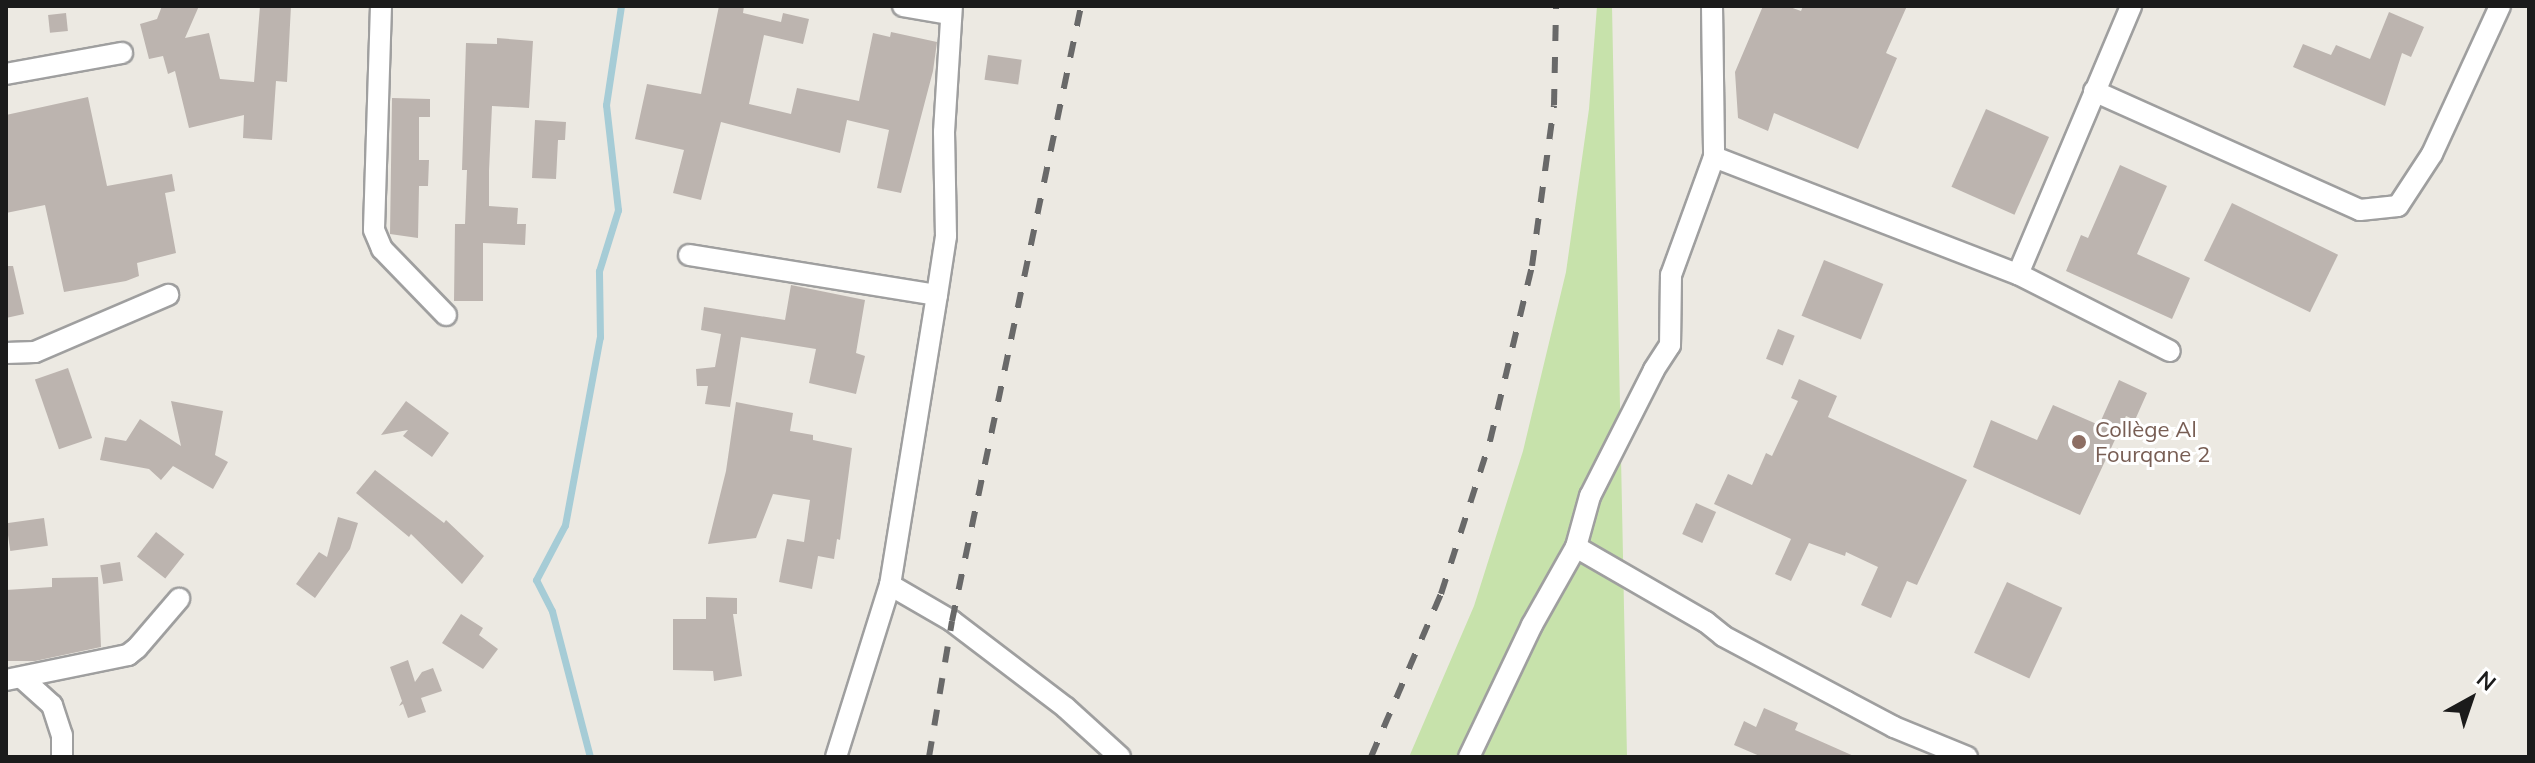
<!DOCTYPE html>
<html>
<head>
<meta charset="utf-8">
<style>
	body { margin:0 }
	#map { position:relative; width:2535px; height:763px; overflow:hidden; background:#ece9e2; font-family:Mulish,sans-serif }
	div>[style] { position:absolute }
	.grass>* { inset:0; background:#c7e2ab }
	.stream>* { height:7px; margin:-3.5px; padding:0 3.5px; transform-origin:3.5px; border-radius:3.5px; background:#a6ccd6 }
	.building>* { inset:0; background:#bcb4af; transform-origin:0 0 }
	.roads { filter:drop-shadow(2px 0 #9f9f9f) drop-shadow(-2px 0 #9f9f9f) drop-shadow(0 2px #9f9f9f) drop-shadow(0 -2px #9f9f9f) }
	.minor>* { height:20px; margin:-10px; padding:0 10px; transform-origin:10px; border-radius:10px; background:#fff }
	.rail>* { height:6px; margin-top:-3px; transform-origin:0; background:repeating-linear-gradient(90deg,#696969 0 16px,transparent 0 32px) }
	.dots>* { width:22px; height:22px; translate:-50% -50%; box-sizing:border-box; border:4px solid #fff; border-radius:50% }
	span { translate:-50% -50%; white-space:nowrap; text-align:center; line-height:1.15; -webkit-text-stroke:6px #fff; paint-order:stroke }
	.education-label { font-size:22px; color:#785e54 }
	.left { translate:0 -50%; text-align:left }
	.frame { position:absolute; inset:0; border:8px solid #1b1b1b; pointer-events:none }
	.north { position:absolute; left:2431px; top:659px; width:80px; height:80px; -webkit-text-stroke:6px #fff; paint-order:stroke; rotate:40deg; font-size:22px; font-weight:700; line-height:32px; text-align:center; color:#1b1b1b }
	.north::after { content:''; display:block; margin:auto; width:28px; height:36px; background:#1b1b1b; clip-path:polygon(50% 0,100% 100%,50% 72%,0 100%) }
</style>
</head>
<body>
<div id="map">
	<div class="grass">
		<i style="clip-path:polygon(1597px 6px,1612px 6px,1627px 757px,1409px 757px,1474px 606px,1523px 451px,1566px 272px,1589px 109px)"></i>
	</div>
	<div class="stream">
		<i style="left:590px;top:757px;width:151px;rotate:-104.6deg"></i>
		<i style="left:552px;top:611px;width:35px;rotate:-117deg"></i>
		<i style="left:536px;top:580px;width:62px;rotate:-62.2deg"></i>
		<i style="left:565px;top:525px;width:191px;rotate:-79.5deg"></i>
		<i style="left:600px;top:337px;width:66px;rotate:-90.9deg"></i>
		<i style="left:599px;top:271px;width:64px;rotate:-72.7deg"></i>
		<i style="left:618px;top:210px;width:106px;rotate:-96.5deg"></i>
		<i style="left:606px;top:105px;width:100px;rotate:-81.4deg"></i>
	</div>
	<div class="building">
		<i style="clip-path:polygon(162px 6px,199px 6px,185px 38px,209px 33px,220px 79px,254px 82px,260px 6px,291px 6px,287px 82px,276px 81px,272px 140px,243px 138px,244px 115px,189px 128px,175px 71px,168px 74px,163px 56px,149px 59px,140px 24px,157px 19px)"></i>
		<i style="clip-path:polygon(719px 6px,744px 6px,743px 13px,781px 22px,783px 13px,809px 19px,803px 44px,764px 35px,749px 104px,791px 114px,797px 88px,859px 101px,873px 33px,890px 37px,891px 32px,937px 42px,933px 71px,901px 193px,877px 188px,889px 130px,847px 120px,840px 153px,721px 122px,701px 200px,673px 193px,684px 150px,635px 139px,647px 84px,701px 94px)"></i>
		<i style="clip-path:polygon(1763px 6px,1787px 6px,1801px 11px,1803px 6px,1907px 6px,1886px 53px,1897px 58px,1858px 149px,1774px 113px,1768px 131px,1738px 118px,1735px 72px)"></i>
		<i style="clip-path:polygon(2389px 12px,2424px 27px,2411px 57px,2402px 53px,2385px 106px,2293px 67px,2303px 44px,2331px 55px,2336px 45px,2370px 59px)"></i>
		<i style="left:66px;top:13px;width:18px;height:18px;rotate:84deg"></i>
		<i style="clip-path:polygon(497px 38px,533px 41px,529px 108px,492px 106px,489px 171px,489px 206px,518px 208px,517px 224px,526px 224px,525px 245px,483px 243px,483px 301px,454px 301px,455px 224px,465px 224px,467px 170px,462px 170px,466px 43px,497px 44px)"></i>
		<i style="left:988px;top:55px;width:34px;height:25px;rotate:8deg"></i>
		<i style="clip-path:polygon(88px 97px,107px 186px,172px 174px,175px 191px,165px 193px,176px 253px,137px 263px,139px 276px,126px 281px,64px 292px,45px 205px,6px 213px,6px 115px)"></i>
		<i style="clip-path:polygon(392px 98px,430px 99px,430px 117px,419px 117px,419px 160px,429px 160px,428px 186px,419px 186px,418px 238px,390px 234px)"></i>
		<i style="left:1986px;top:109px;width:69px;height:85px;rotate:24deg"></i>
		<i style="clip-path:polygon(535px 120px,566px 122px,565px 140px,558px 140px,556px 179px,532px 178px)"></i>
		<i style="clip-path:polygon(2120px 165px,2167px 186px,2137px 254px,2190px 278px,2172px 319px,2066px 271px,2081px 235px,2088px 238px)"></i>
		<i style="left:2232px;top:203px;width:118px;height:64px;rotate:26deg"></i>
		<i style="left:1824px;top:260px;width:64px;height:60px;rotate:22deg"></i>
		<i style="clip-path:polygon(6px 266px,13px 266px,24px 314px,6px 318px)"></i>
		<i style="clip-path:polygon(791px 285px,865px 300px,856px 353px,865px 356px,856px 394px,809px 383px,816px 349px,741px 337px,730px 407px,705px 404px,708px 386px,697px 386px,696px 369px,715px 367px,721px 334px,701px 330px,704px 307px,785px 320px)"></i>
		<i style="left:1778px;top:329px;width:18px;height:32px;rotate:22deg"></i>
		<i style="left:68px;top:368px;width:74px;height:35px;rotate:71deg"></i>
		<i style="clip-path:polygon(1799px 379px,1837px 396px,1828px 417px,1967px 480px,1917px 585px,1907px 581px,1891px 618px,1861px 605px,1878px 567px,1846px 552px,1845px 556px,1809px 543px,1791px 581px,1775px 574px,1791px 539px,1714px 504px,1728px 474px,1752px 485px,1766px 453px,1772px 456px,1798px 401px,1791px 398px)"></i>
		<i style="clip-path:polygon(2119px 380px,2147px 393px,2135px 420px,2126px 416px,2080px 515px,1973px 467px,1991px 420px,2037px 440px,2053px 405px,2099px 425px)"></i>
		<i style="clip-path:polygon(171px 401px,223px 411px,215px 455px,228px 462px,213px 489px,173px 466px,161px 480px,149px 469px,100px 460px,105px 437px,126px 441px,140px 419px,181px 446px)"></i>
		<i style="clip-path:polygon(406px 401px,449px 433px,432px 457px,403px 436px,408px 430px,381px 435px)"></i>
		<i style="clip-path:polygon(736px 402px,793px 413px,790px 431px,813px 435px,813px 440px,852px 448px,840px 540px,837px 539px,834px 559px,818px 556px,812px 589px,779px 582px,787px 539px,804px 542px,810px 500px,773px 494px,756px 538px,708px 544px,726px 471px)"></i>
		<i style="clip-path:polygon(375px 470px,444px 523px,446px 520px,484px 556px,462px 584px,411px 534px,409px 537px,356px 493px)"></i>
		<i style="left:1696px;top:503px;width:22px;height:34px;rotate:24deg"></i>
		<i style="clip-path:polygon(338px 517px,358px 523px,350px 549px,315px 598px,296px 584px,319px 552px,327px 557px)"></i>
		<i style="left:44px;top:518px;width:28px;height:38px;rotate:82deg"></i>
		<i style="left:156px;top:532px;width:36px;height:31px;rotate:38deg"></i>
		<i style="left:120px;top:562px;width:19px;height:20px;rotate:81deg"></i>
		<i style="clip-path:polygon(98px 577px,101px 647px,35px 661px,6px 661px,6px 590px,52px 587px,52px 578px)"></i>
		<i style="left:2007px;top:582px;width:61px;height:78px;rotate:25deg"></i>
		<i style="clip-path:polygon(706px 597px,737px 598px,737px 614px,733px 614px,742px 676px,714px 681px,713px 671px,673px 670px,673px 619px,706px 619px)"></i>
		<i style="clip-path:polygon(461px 614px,483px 628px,479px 635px,498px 649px,483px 669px,442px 643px)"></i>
		<i style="clip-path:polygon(408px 660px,415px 682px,422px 672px,433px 668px,442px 691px,421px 698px,426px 712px,408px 718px,403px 704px,399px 706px,402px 701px,390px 667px)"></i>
		<i style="clip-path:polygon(1764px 708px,1798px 723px,1795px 730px,1856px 757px,1762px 757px,1734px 745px,1744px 721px,1756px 727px)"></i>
	</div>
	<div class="roads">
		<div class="minor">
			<i style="left:381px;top:6px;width:224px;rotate:91.8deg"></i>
			<i style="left:374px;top:230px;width:21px;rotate:67deg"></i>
			<i style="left:382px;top:249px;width:92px;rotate:45.9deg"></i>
			<i style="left:903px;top:6px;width:48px;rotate:9.7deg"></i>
			<i style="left:1712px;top:6px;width:151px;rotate:89.2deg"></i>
			<i style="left:1714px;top:157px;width:126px;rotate:110deg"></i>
			<i style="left:1671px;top:275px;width:70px;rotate:90.8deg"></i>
			<i style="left:1670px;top:345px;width:30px;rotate:123deg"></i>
			<i style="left:1654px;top:370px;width:141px;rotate:116.9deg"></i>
			<i style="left:1590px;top:496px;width:53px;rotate:105.4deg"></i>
			<i style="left:1576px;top:547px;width:150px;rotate:30deg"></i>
			<i style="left:1706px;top:622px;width:22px;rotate:39deg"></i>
			<i style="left:1723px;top:636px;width:140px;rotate:28deg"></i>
			<i style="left:1847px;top:702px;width:53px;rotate:28deg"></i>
			<i style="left:1894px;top:727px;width:79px;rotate:22.3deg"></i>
			<i style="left:6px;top:74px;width:118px;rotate:-10.3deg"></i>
			<i style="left:2094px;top:91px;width:291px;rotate:24.1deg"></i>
			<i style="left:2360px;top:210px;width:38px;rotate:-6deg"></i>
			<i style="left:2398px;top:206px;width:62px;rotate:-56.8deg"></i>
			<i style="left:2432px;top:154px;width:163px;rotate:-65.3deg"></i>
			<i style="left:1714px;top:157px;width:326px;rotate:21.1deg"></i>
			<i style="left:2018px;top:274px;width:170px;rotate:26.9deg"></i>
			<i style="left:689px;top:255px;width:251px;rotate:9.2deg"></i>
			<i style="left:2018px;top:274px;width:291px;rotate:-67.1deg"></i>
			<i style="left:6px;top:353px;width:29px;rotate:-2deg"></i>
			<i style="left:35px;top:352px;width:145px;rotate:-23.2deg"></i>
			<i style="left:890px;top:585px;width:72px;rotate:30.1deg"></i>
			<i style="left:952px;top:621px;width:143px;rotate:37.3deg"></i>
			<i style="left:1066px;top:708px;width:73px;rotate:42.2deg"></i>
			<i style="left:23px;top:679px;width:39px;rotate:42deg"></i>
			<i style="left:52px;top:705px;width:32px;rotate:72deg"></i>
			<i style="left:62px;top:735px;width:22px;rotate:90deg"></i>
			<i style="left:6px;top:680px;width:125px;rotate:-11.6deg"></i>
			<i style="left:128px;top:655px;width:11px;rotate:-38deg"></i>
			<i style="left:137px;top:648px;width:65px;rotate:-49.4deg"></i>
			<i style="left:836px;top:757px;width:180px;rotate:-72.6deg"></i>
			<i style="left:890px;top:585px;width:294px;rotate:-80.8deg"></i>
			<i style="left:937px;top:295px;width:60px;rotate:-81.3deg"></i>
			<i style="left:946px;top:236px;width:104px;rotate:-91.1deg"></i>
			<i style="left:944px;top:132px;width:126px;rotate:-86.4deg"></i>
			<i style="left:1469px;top:757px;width:146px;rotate:-64.5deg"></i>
			<i style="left:1532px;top:625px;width:90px;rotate:-60.6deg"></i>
		</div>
	</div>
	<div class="rail">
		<i style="left:929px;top:757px;width:138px;rotate:-80.4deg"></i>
		<i style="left:952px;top:621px;width:628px;rotate:-78.15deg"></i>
		<i style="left:1371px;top:757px;width:177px;rotate:-66.8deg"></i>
		<i style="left:1441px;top:594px;width:161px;rotate:-72.2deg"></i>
		<i style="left:1490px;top:441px;width:180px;rotate:-76.5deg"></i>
		<i style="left:1532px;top:266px;width:162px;rotate:-82.2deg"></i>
		<i style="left:1554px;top:105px;width:99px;rotate:-88.8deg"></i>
	</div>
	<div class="dots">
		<i style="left:2079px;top:442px;background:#8d6e63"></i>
	</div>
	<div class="education-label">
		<span class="left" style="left:2095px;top:442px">Collège Al<br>Fourqane 2</span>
	</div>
	<div class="frame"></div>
	<div class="north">N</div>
</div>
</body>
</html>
